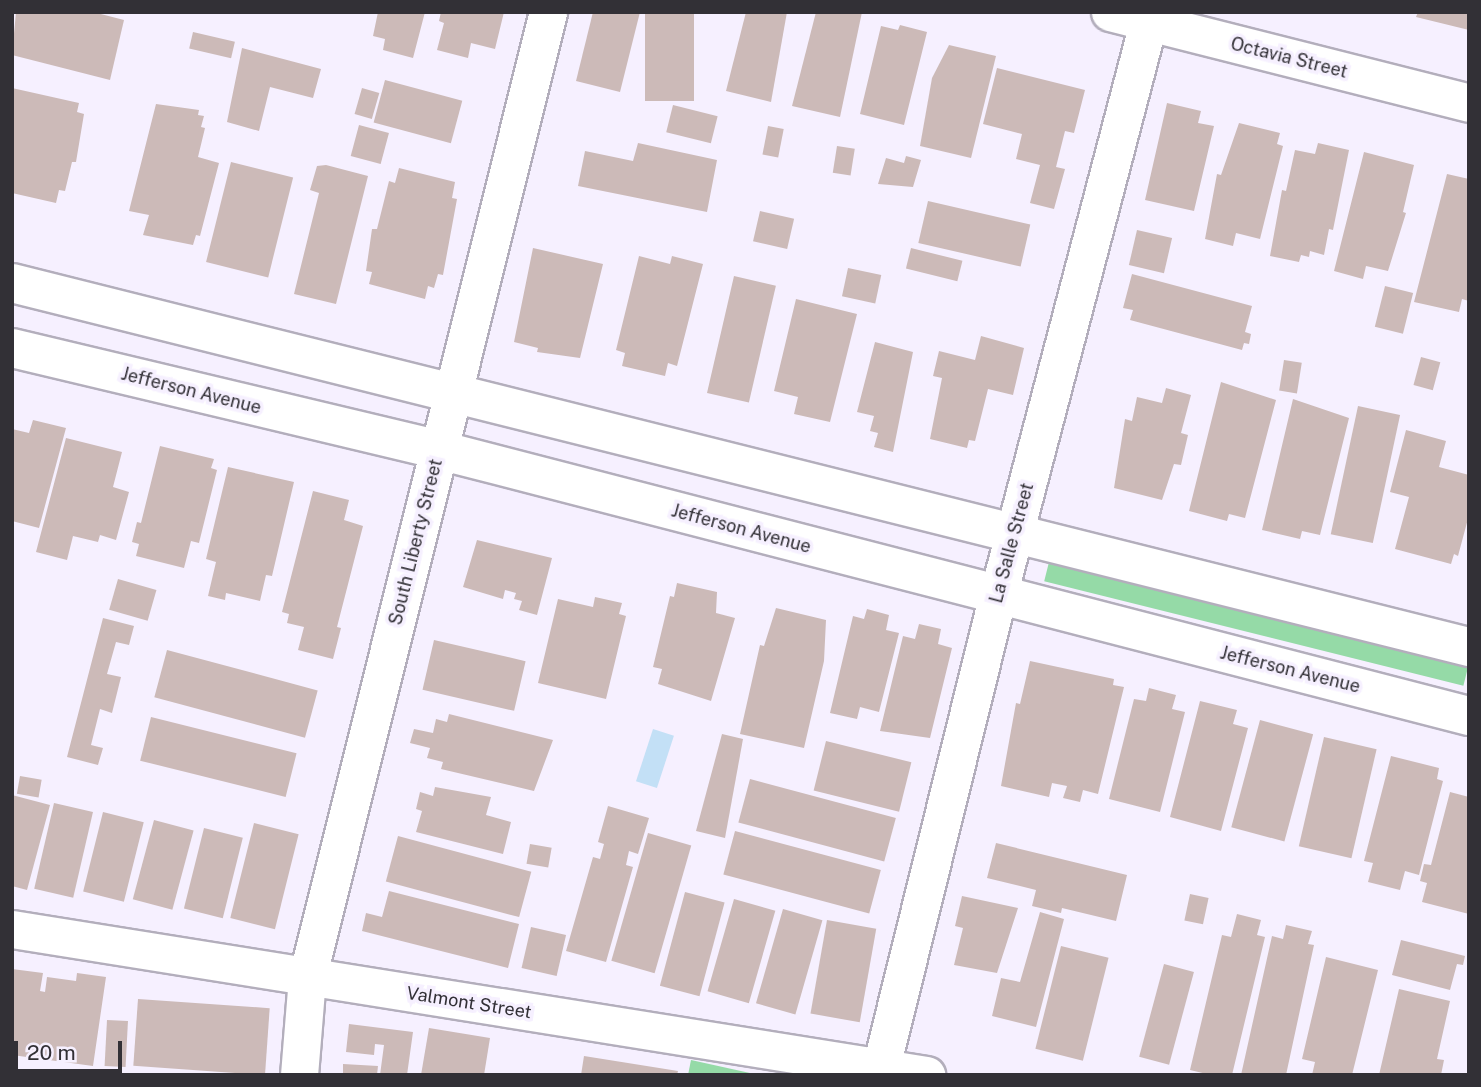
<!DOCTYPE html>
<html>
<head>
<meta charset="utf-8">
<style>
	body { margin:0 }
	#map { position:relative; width:1481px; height:1087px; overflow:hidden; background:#f6f0ff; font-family:"Public Sans",sans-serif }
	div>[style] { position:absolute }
	.green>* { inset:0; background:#95daa7; transform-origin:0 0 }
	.water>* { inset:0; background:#c3e0f6; transform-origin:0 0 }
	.building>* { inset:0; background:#ccbab8; transform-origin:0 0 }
	.roads { filter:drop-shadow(2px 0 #b3aebc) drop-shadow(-2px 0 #b3aebc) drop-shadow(0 2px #b3aebc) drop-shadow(0 -2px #b3aebc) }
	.street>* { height:37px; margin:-18.5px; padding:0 18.5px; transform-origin:18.5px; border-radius:18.5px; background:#fff }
	.secondary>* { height:38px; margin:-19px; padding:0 19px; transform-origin:19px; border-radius:19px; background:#fff }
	span { translate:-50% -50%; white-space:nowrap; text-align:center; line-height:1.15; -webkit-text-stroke:7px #f6f0ff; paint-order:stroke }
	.street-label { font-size:18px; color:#323036 }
	.frame { position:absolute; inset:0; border:14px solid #323036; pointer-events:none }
	.scale { position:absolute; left:14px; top:1041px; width:108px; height:32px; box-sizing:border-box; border:4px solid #323036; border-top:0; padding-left:9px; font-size:21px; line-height:24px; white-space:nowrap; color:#323036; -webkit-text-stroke:5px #f6f0ff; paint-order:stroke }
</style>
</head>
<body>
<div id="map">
	<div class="green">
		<i style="left:1050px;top:558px;width:432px;height:24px;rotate:14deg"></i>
		<i style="clip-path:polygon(691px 1060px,759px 1075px,688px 1075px)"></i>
	</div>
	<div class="water">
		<i style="left:653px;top:729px;width:22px;height:55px;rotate:18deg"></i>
	</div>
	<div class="building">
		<i style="clip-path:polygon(16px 12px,93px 12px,124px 20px,110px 80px,12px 55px)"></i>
		<i style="clip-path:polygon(378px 12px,425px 12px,413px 58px,383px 50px,385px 39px,373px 36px)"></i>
		<i style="clip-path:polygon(441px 12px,504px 12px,495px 49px,471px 43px,468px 58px,437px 50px,444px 23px,439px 21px)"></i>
		<i style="clip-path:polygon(593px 12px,640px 12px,620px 92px,576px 81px)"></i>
		<i style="left:645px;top:12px;width:49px;height:89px"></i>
		<i style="clip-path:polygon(746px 12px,787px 12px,771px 102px,726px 91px)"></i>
		<i style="clip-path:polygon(816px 12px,862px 12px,840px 117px,792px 106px)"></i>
		<i style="clip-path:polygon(1418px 12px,1469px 12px,1469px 30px,1416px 17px)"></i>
		<i style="clip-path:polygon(900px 25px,927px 32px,904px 125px,860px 114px,881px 26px,898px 30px)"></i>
		<i style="left:193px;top:32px;width:43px;height:17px;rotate:13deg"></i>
		<i style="clip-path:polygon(949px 45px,996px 56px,971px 158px,920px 146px,932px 78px)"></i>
		<i style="clip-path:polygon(242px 48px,321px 69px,313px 98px,270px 87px,259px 131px,227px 122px)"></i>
		<i style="clip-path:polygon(997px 68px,1085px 90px,1074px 133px,1065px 131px,1056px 167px,1065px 169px,1054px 209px,1030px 203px,1040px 165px,1016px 159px,1022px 134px,983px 124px)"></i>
		<i style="left:385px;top:80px;width:80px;height:44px;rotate:15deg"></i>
		<i style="clip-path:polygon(12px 88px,79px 103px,77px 112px,84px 114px,76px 162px,72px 162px,65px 191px,59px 190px,56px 203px,12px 193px)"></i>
		<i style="left:362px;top:88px;width:18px;height:27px;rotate:16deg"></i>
		<i style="clip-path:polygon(1167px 103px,1201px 111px,1198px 123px,1214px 126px,1194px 211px,1145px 200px)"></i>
		<i style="clip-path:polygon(156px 104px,199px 110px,198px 115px,204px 116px,201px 127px,205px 128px,198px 157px,219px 163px,200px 236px,196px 235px,193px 245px,143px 235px,149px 215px,129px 211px)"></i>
		<i style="left:673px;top:105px;width:46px;height:28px;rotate:14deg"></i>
		<i style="clip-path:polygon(1239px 123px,1280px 133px,1277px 144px,1283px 146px,1260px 239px,1236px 233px,1233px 246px,1205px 239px,1217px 174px,1221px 175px)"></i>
		<i style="left:359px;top:125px;width:31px;height:32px;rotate:15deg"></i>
		<i style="left:768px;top:126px;width:16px;height:29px;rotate:11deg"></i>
		<i style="clip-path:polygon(638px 143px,717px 160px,707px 212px,578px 186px,585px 151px,633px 161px)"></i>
		<i style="clip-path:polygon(1318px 143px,1349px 150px,1333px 230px,1329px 229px,1324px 255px,1310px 251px,1309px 257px,1301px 255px,1299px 262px,1270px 256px,1282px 190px,1286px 191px,1295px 150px,1315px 154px)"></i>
		<i style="left:837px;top:146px;width:18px;height:27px;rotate:9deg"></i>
		<i style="clip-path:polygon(1364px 152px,1414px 165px,1403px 212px,1406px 213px,1388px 271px,1366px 266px,1363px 279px,1334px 271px)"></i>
		<i style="clip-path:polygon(906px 156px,921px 160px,913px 187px,878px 184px,886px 158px,904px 163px)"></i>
		<i style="left:231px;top:162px;width:64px;height:103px;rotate:14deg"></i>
		<i style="clip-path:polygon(326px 165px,368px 176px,336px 304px,294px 294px,319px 193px,310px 190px,317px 166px)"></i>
		<i style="clip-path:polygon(399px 168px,455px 182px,452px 198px,457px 199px,443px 275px,438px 274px,434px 288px,428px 286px,425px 299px,369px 284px,372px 272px,366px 271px,372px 229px,377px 229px,389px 181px,395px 183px)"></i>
		<i style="clip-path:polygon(1447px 174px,1469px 179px,1469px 301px,1462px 299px,1459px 312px,1414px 302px)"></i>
		<i style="left:928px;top:201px;width:105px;height:43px;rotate:13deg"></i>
		<i style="left:760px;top:211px;width:35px;height:31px;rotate:13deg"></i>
		<i style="left:1137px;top:230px;width:36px;height:36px;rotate:13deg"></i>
		<i style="clip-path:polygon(533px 248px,603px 264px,580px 358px,537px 352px,538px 348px,514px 342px)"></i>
		<i style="left:911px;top:248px;width:53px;height:21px;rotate:14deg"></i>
		<i style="clip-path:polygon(639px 256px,670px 264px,672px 256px,703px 264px,677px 366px,668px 363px,665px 376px,622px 366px,625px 353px,616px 350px)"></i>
		<i style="left:848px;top:268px;width:34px;height:29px;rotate:12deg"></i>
		<i style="clip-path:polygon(1132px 274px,1252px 306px,1245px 332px,1251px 334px,1249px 344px,1244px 343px,1242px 350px,1130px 320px,1133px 310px,1123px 308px)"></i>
		<i style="left:734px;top:276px;width:43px;height:120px;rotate:13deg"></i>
		<i style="left:1385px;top:286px;width:29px;height:42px;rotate:14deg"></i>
		<i style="clip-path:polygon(796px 299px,857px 314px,830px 422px,794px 414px,798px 397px,774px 391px)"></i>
		<i style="clip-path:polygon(981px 336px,1024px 348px,1013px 395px,988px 389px,975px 441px,969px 440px,967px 448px,930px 439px,942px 378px,933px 376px,939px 351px,975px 360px)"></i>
		<i style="clip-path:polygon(875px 342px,913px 352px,893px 452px,874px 447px,878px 433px,870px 431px,874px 416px,857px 412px)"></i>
		<i style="left:1421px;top:357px;width:20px;height:29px;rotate:15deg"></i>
		<i style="left:1284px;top:360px;width:18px;height:31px;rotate:9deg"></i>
		<i style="clip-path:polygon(1221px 382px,1276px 400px,1245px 518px,1229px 514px,1227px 521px,1189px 511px)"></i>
		<i style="clip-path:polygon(1166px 388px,1191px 395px,1181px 433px,1188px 435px,1181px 465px,1174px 464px,1162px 500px,1114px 488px,1125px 419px,1132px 421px,1137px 397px,1162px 403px)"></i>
		<i style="clip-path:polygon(1293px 399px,1349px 418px,1320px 535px,1302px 531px,1300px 539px,1262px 530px)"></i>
		<i style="left:1358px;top:406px;width:43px;height:131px;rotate:12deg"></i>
		<i style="clip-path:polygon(33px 420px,66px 428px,39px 528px,12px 521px,12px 429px,29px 433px)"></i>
		<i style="clip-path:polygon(1406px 430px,1446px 441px,1439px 467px,1469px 475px,1469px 515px,1458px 556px,1454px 554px,1451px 564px,1395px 549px,1409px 497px,1390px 492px)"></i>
		<i style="clip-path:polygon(66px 438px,122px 452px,113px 487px,129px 492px,116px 540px,100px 535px,98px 542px,73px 536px,67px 560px,36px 552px)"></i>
		<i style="clip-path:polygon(160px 446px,214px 459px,211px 468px,217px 470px,199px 543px,191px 541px,184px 568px,136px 556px,139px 544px,132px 542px,137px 522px,141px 523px)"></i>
		<i style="clip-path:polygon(228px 467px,294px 482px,272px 576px,266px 575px,260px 601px,226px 593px,225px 600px,208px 596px,216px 562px,206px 559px)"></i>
		<i style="clip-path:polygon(313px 491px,349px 500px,344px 520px,363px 526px,337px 627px,341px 628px,333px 659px,298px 650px,304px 627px,287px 623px,289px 614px,282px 612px)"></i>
		<i style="clip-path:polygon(477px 540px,552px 558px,537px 615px,519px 610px,522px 601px,514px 599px,516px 593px,505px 590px,503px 599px,463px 587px)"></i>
		<i style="left:118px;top:579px;width:40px;height:32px;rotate:16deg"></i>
		<i style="clip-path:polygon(677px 583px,717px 592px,716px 613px,735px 618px,711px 701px,658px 684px,662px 669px,653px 667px,670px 596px,674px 597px)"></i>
		<i style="clip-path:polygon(595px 597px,622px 603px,619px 614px,626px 616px,606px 699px,538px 683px,558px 599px,593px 607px)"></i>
		<i style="clip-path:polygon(776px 608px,826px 620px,824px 661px,804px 748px,740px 734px,760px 645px,764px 646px)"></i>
		<i style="clip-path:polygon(867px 609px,889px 615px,886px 630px,899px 633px,879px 712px,860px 707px,857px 719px,830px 713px,853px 616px,864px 619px)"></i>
		<i style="clip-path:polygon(103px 618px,134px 626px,129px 645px,116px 642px,107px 674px,121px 677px,112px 713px,100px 709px,91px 745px,103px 748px,98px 765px,67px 757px)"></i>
		<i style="clip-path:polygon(919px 624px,941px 629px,938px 644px,952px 648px,930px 738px,880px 731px,903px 636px,915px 639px)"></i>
		<i style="left:434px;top:640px;width:94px;height:51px;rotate:13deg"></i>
		<i style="left:167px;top:650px;width:156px;height:49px;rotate:15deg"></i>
		<i style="clip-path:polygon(1030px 661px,1114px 679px,1113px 685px,1124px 687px,1098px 794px,1083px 790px,1080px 802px,1063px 798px,1067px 786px,1052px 783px,1049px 797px,1001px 786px,1016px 703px,1020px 704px)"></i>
		<i style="clip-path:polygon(1149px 688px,1176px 695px,1172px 709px,1185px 712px,1160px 812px,1109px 799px,1134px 699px,1146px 701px)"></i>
		<i style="clip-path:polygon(1200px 701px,1237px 710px,1233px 724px,1248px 728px,1221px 831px,1170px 817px)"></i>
		<i style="clip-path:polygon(449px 714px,553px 740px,534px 791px,441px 769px,443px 762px,427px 758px,430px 748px,410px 743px,414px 729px,433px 733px,436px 719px,447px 722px)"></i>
		<i style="left:151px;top:717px;width:150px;height:45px;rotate:14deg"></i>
		<i style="left:1260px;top:720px;width:55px;height:111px;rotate:15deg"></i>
		<i style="clip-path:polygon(722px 734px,743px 739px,725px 838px,696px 831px)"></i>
		<i style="left:1324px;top:737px;width:54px;height:112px;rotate:13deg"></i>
		<i style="left:826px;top:741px;width:88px;height:51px;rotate:14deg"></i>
		<i style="clip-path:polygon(1391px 756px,1439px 768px,1437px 779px,1443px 781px,1419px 875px,1405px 871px,1400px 890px,1368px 882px,1373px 863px,1364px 861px)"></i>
		<i style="left:20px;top:776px;width:22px;height:18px;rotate:10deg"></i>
		<i style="left:750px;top:779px;width:151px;height:45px;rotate:15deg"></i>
		<i style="clip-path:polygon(435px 787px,491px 797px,486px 815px,511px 822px,503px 854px,416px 832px,422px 811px,416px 809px,420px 792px,433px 796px)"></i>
		<i style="clip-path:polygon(1450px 792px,1469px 797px,1469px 914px,1422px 902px,1427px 883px,1420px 881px,1424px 864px,1431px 865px)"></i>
		<i style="clip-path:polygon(12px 795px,50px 805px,27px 890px,12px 886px)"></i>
		<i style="left:54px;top:803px;width:40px;height:88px;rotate:13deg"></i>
		<i style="clip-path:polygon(608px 806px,649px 818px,638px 854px,629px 851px,626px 865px,633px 867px,606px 962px,566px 951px,593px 857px,600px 859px,604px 844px,598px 842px)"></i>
		<i style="left:103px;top:812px;width:42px;height:82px;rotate:14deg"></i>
		<i style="left:154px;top:820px;width:41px;height:82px;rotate:15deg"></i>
		<i style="left:254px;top:823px;width:46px;height:98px;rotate:14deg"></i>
		<i style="left:204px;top:828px;width:40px;height:83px;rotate:14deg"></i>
		<i style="left:735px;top:831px;width:151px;height:45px;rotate:15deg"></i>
		<i style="left:648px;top:833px;width:45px;height:133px;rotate:16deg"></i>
		<i style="left:398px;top:836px;width:138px;height:47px;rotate:15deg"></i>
		<i style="clip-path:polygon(996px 843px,1127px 875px,1116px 921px,1062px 908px,1061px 913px,1032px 906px,1036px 890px,987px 878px)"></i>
		<i style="left:530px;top:844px;width:22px;height:20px;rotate:10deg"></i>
		<i style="clip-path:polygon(389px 891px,519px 924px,508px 968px,362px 931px,366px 913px,382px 917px)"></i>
		<i style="left:685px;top:892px;width:41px;height:97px;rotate:15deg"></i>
		<i style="left:1190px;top:894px;width:19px;height:27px;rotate:12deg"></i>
		<i style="clip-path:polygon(962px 896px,1018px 908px,997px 973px,954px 965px,963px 928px,955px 926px)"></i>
		<i style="left:734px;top:899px;width:43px;height:96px;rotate:16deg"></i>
		<i style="left:783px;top:909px;width:41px;height:98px;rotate:16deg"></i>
		<i style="clip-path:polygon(1040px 912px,1064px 919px,1036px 1027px,992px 1016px,1001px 978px,1020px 982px)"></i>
		<i style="clip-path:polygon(1237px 914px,1261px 920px,1257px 935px,1265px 937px,1232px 1075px,1211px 1075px,1190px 1070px,1222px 935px,1231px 937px)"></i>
		<i style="left:827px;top:920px;width:50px;height:95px;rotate:10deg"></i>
		<i style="clip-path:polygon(1286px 925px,1312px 931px,1308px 944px,1314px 945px,1286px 1075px,1241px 1075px,1272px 936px,1283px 939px)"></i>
		<i style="left:531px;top:927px;width:36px;height:42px;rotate:13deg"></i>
		<i style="clip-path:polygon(1401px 940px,1465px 956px,1463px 965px,1457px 964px,1450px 990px,1392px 975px)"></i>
		<i style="left:1061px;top:946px;width:49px;height:106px;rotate:14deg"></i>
		<i style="clip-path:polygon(1326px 957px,1378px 970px,1352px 1075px,1312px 1075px,1315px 1062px,1302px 1059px)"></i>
		<i style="left:1164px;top:964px;width:31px;height:96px;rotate:15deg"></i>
		<i style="clip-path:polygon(12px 969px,43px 973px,40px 991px,45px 992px,47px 977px,76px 981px,77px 973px,106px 977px,93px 1066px,12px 1055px)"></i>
		<i style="clip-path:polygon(1399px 989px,1450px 1001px,1437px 1059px,1444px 1060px,1441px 1075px,1379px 1075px)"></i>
		<i style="left:138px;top:999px;width:132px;height:67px;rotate:4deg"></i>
		<i style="left:107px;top:1020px;width:21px;height:46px;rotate:3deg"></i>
		<i style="clip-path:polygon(349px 1024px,413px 1032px,407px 1075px,380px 1075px,384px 1045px,375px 1044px,374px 1055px,346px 1052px)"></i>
		<i style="clip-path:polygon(429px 1028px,490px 1038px,484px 1075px,421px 1075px)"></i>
		<i style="clip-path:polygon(584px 1056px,678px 1071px,677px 1075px,581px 1075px)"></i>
		<i style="clip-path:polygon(343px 1064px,378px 1066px,377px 1075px,343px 1075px)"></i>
	</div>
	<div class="roads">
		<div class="street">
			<i style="left:1110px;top:12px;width:370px;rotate:14.2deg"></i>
			<i style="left:12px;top:929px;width:926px;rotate:9.08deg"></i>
			<i style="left:299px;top:1075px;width:97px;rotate:-85.3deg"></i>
			<i style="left:307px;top:978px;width:996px;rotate:-75.99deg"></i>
			<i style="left:879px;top:1075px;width:495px;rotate:-76.1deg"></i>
			<i style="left:998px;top:595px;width:603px;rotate:-75.3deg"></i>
		</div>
		<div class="secondary">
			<i style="left:12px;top:283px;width:1502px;rotate:14.03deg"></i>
			<i style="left:12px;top:348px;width:439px;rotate:13.4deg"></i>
			<i style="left:439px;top:450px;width:1064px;rotate:14.48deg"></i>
		</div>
	</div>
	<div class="street-label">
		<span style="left:1289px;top:58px;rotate:14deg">Octavia Street</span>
		<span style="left:191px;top:391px;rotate:14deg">Jefferson Avenue</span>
		<span style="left:741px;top:529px;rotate:15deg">Jefferson Avenue</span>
		<span style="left:416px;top:542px;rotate:-76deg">South Liberty Street</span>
		<span style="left:1012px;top:543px;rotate:-75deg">La Salle Street</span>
		<span style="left:1290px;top:670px;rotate:14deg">Jefferson Avenue</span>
		<span style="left:469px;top:1003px;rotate:9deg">Valmont Street</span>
	</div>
	<div class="frame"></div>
	<div class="scale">20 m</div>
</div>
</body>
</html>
